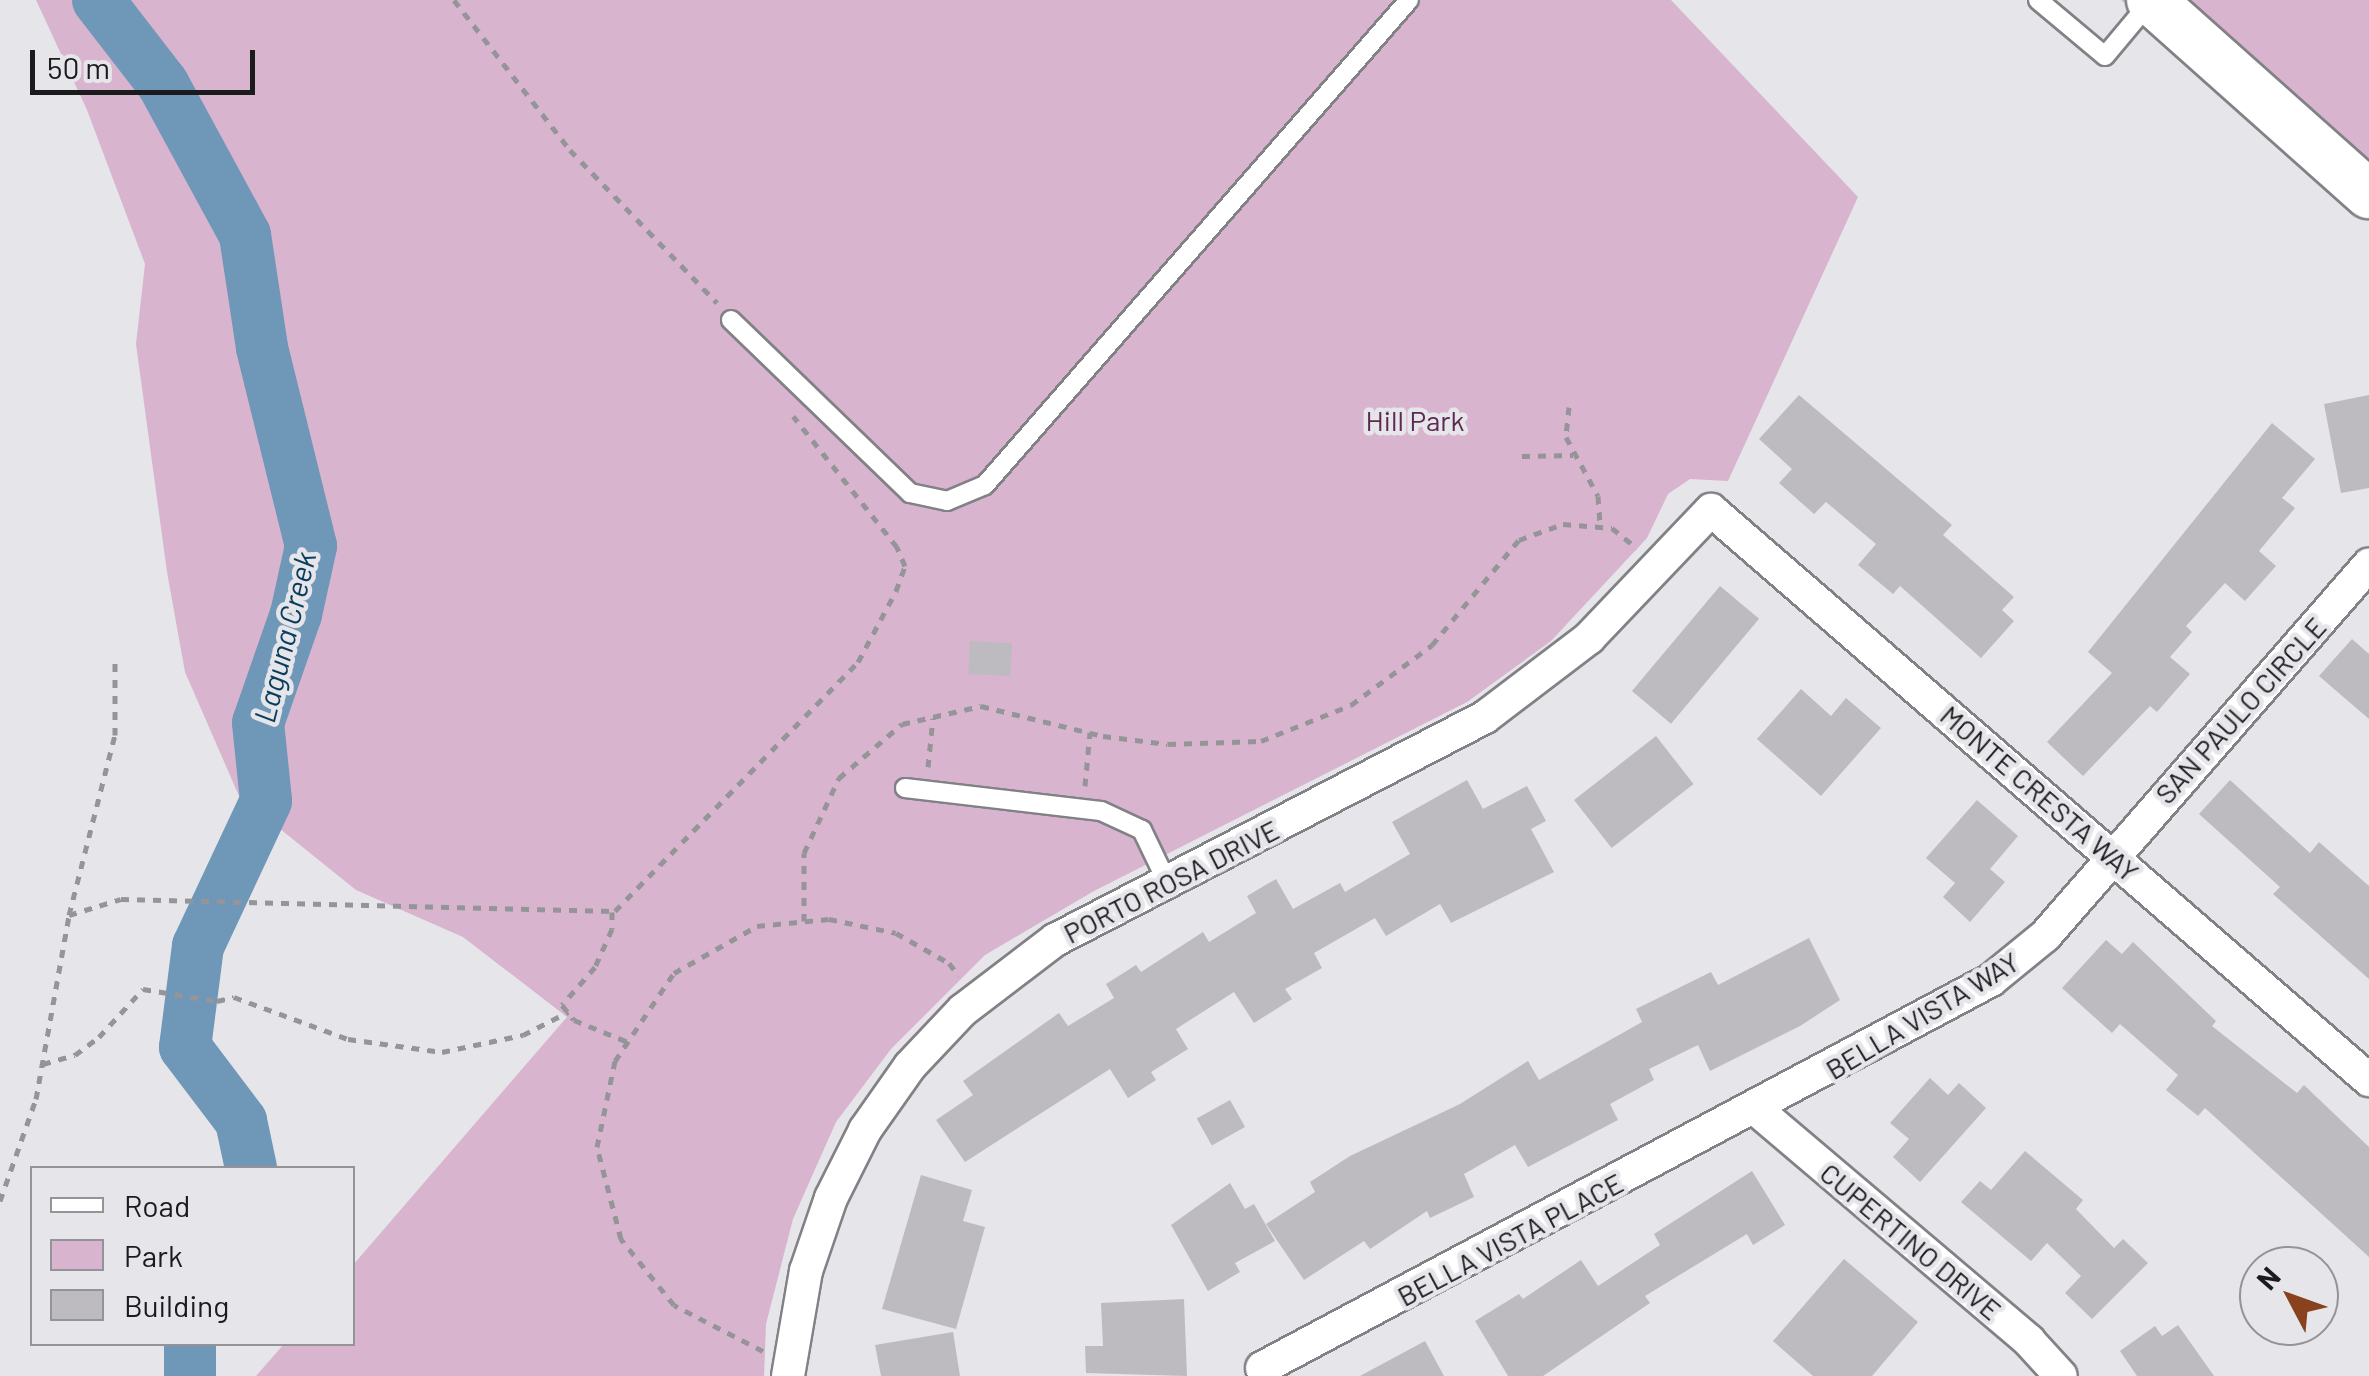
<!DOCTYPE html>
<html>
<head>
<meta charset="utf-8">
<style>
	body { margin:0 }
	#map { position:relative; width:2369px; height:1376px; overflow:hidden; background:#e5e5ea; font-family:Barlow,sans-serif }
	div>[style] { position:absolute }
	.green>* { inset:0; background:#d8b4ce }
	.river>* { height:52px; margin:-26px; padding:0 26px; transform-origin:26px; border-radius:26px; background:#6e97b8 }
	.building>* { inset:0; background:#bebbc0; transform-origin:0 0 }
	.path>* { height:5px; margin-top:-2.5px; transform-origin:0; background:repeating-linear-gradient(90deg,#959599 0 8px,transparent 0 16px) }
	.roads { filter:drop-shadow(2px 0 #818186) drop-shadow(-2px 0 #818186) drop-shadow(0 2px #818186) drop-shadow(0 -2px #818186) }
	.lane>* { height:18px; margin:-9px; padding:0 9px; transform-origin:9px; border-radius:9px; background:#fff }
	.street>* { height:32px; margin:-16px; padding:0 16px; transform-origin:16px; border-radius:16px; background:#fff }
	.secondary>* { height:48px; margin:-24px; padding:0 24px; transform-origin:24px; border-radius:24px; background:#fff }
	span { translate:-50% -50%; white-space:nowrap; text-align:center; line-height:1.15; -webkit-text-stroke:9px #e5e5ea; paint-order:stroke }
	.park-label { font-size:28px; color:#5d2852 }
	.street-label { font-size:28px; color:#1b1b1d }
	.water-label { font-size:30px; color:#083d5e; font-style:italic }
	.legend { position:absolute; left:30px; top:1166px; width:325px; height:180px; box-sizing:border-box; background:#e5e5ea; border:2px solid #949498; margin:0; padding:12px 18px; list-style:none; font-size:30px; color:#1b1b1d }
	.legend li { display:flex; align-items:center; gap:20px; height:50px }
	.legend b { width:50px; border:2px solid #949498 }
	.north { position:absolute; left:2239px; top:1246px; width:100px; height:100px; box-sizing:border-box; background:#e5e5ea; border:2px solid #949498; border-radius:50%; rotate:311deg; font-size:28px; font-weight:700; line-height:40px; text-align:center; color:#1b1b1d }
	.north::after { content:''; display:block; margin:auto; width:35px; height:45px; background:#88421d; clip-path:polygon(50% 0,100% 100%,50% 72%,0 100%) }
	.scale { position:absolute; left:30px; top:50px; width:225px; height:45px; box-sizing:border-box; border:5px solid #1b1b1d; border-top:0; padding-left:12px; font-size:30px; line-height:35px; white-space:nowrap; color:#1b1b1d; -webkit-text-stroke:8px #e5e5ea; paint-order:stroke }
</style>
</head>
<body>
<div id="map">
	<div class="green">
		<i style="clip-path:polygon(36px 0,1671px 0,1858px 197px,1728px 481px,1690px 479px,1668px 494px,1647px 538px,1551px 641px,1467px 702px,1094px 891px,985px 955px,891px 1049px,836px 1122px,793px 1219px,766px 1324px,764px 1376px,256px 1376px,284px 1344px,352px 1344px,353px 1265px,567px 1017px,463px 937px,356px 890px,239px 796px,185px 672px,167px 572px,136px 344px,145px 264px,87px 110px)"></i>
		<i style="clip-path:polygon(2121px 0,2369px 0,2369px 204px)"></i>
	</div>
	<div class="river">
		<i style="left:98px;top:0;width:106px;rotate:52.3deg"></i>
		<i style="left:163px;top:84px;width:172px;rotate:61.5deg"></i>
		<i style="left:245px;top:235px;width:114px;rotate:81.4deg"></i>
		<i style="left:262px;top:348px;width:204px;rotate:76.1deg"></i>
		<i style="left:311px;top:546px;width:70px;rotate:102.4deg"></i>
		<i style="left:296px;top:614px;width:115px;rotate:109.2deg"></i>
		<i style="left:258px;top:723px;width:78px;rotate:84.1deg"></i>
		<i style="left:266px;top:801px;width:160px;rotate:115.1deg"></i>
		<i style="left:198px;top:946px;width:102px;rotate:97.3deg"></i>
		<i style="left:185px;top:1047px;width:93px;rotate:52.9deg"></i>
		<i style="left:241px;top:1121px;width:48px;rotate:78deg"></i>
		<i style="left:190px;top:1344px;width:32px;rotate:90deg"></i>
	</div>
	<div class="building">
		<i style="clip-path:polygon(1799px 395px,1952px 525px,1943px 535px,2014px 597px,2002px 610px,2014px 621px,1981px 658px,1900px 586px,1893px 594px,1858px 565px,1876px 544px,1826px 502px,1814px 514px,1779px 483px,1792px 469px,1759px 439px)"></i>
		<i style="clip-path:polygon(2369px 395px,2369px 488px,2341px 493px,2324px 404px)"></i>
		<i style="clip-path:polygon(2272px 423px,2315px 459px,2282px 498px,2295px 508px,2259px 551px,2276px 566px,2245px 601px,2225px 583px,2186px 626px,2192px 632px,2170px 657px,2190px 674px,2157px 712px,2150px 706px,2083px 776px,2047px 742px,2112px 673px,2088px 652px)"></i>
		<i style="left:1720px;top:586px;width:51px;height:137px;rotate:40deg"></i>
		<i style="clip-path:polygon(2352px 639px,2369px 654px,2369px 719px,2319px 676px)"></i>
		<i style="left:970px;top:641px;width:42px;height:33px;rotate:3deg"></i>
		<i style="clip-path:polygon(1801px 689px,1831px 716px,1846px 698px,1881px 728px,1821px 796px,1757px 739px)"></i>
		<i style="left:1656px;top:736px;width:61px;height:104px;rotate:52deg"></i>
		<i style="clip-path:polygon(1467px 780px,1483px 809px,1527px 786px,1546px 821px,1531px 829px,1554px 872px,1451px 923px,1440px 904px,1386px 936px,1375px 918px,1314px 953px,1322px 968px,1285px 989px,1292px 999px,1254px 1023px,1234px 992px,1176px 1029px,1188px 1049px,1151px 1072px,1156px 1080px,1128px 1098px,1110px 1069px,965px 1162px,936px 1120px,973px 1095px,963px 1081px,1059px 1013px,1068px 1026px,1114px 998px,1106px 984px,1136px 965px,1141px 972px,1203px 932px,1209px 942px,1256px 913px,1247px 896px,1276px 879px,1293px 909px,1340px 883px,1345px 892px,1410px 854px,1392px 822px)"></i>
		<i style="clip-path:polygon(2230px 780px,2310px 853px,2319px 842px,2369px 886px,2369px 979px,2273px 894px,2280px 887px,2199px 814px)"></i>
		<i style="clip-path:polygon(1977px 800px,2018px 836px,1990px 869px,2005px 882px,1970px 922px,1943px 897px,1955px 883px,1926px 858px)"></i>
		<i style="clip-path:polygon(1809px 938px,1840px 1000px,1800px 1026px,1710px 1071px,1698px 1045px,1649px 1069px,1654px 1080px,1610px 1104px,1618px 1120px,1528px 1167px,1515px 1145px,1464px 1174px,1474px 1197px,1430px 1218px,1427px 1211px,1370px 1249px,1364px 1241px,1304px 1280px,1266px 1224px,1315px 1192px,1310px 1182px,1350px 1156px,1460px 1104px,1528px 1061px,1539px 1080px,1642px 1022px,1636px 1009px,1711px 972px,1718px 985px)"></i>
		<i style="clip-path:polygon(2106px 940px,2122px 954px,2133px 942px,2216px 1021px,2212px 1026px,2297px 1093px,2304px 1085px,2369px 1147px,2369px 1257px,2205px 1108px,2198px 1116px,2166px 1090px,2178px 1075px,2120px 1024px,2112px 1033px,2062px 988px)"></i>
		<i style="clip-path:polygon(1930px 1078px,1948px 1095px,1959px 1083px,1986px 1108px,1920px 1182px,1893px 1157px,1909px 1139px,1890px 1123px)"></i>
		<i style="left:1230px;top:1100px;width:31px;height:38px;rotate:61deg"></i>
		<i style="clip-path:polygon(2025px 1151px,2083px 1200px,2076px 1209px,2114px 1248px,2123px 1239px,2148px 1263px,2092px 1319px,2065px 1293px,2081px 1276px,2047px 1243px,2031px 1261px,1961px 1202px,1980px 1181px,1991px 1190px)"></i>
		<i style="clip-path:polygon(1752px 1171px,1785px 1225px,1753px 1245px,1747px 1234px,1645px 1296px,1650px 1303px,1543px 1376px,1508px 1376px,1475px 1321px,1519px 1294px,1523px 1299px,1581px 1260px,1598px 1286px,1660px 1245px,1654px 1234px)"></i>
		<i style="clip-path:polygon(921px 1175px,972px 1190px,963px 1221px,985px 1227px,956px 1329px,882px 1309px)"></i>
		<i style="clip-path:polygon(1230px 1183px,1245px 1209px,1254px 1204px,1275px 1241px,1235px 1263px,1240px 1272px,1208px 1291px,1171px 1225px)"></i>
		<i style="clip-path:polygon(1844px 1259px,1918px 1322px,1872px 1376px,1813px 1376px,1773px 1341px)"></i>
		<i style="clip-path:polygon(1184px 1299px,1187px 1376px,1086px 1373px,1085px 1346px,1103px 1346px,1101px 1303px)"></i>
		<i style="clip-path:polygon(2178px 1325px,2214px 1376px,2137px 1376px,2120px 1351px,2155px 1326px,2162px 1336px)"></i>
		<i style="clip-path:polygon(953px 1332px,960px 1376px,881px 1376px,875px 1345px)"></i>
		<i style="clip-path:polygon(1425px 1341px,1444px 1376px,1360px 1376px)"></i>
	</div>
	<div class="path">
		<i style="left:454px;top:0;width:190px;rotate:52.3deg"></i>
		<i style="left:570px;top:150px;width:212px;rotate:46.1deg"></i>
		<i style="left:1569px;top:407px;width:30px;rotate:96deg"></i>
		<i style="left:1566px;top:437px;width:67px;rotate:61.5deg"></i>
		<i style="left:1598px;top:496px;width:31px;rotate:86deg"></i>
		<i style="left:1522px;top:456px;width:51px;rotate:-1.1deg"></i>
		<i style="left:928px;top:767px;width:49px;rotate:-84.2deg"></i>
		<i style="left:1085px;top:786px;width:54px;rotate:-84.7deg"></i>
		<i style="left:612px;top:912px;width:17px;rotate:90deg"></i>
		<i style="left:612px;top:929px;width:42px;rotate:114.1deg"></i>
		<i style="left:595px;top:967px;width:50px;rotate:131deg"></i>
		<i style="left:562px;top:1005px;width:19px;rotate:51deg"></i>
		<i style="left:574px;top:1020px;width:58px;rotate:22.2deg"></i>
		<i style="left:69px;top:915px;width:54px;rotate:-17.1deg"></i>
		<i style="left:121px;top:899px;width:494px;rotate:1.4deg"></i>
		<i style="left:615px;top:911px;width:348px;rotate:-45.7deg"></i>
		<i style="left:858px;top:662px;width:81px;rotate:-61.8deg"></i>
		<i style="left:896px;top:591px;width:27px;rotate:-70deg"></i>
		<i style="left:905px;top:566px;width:21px;rotate:-113deg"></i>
		<i style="left:897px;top:547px;width:167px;rotate:-128.4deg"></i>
		<i style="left:804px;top:921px;width:68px;rotate:-90deg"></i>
		<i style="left:804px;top:853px;width:83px;rotate:-65deg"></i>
		<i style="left:839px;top:778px;width:83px;rotate:-40.6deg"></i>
		<i style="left:902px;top:724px;width:81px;rotate:-12.8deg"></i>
		<i style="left:981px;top:706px;width:126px;rotate:13.8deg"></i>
		<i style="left:1103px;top:736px;width:65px;rotate:7deg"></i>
		<i style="left:1168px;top:744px;width:93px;rotate:-1.8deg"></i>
		<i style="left:1261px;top:741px;width:97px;rotate:-21.8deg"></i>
		<i style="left:1351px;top:705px;width:101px;rotate:-36.5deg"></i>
		<i style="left:1432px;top:645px;width:136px;rotate:-50.4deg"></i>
		<i style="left:1519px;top:540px;width:47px;rotate:-20deg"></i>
		<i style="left:1563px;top:524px;width:49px;rotate:4.7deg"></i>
		<i style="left:1612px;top:528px;width:32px;rotate:39deg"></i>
		<i style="left:43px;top:1064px;width:33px;rotate:-16deg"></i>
		<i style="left:75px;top:1055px;width:30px;rotate:-37deg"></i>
		<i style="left:99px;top:1037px;width:65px;rotate:-47.5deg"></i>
		<i style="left:143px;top:989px;width:75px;rotate:9.2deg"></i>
		<i style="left:217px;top:1001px;width:17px;rotate:-13deg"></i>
		<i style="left:234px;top:997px;width:121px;rotate:20.2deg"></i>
		<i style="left:348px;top:1039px;width:95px;rotate:7.9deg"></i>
		<i style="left:442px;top:1052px;width:83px;rotate:-11.9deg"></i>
		<i style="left:523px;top:1035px;width:51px;rotate:-27.1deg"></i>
		<i style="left:0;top:1201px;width:108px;rotate:-70.6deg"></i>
		<i style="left:36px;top:1099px;width:187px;rotate:-79.8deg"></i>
		<i style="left:69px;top:915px;width:186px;rotate:-75.7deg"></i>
		<i style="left:115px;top:735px;width:74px;rotate:-90deg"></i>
		<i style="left:763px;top:1351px;width:100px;rotate:-152.7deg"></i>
		<i style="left:674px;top:1305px;width:85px;rotate:-128.8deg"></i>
		<i style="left:621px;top:1239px;width:95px;rotate:-104.6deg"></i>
		<i style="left:597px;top:1147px;width:88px;rotate:-78.2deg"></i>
		<i style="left:615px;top:1061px;width:106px;rotate:-56.2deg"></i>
		<i style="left:674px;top:973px;width:95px;rotate:-29.5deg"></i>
		<i style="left:757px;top:926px;width:72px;rotate:-5.6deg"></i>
		<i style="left:829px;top:919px;width:68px;rotate:11.8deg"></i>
		<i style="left:896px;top:933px;width:61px;rotate:29.5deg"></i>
		<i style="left:949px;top:963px;width:16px;rotate:52deg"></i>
	</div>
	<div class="roads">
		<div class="lane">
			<i style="left:2038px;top:0;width:87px;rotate:39.9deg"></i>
			<i style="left:2105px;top:56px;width:72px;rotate:-50.1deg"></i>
			<i style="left:731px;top:320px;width:249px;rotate:44deg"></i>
			<i style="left:910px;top:493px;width:38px;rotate:12deg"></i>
			<i style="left:947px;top:501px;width:41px;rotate:-22.8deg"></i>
			<i style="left:985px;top:485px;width:644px;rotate:-48.84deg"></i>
			<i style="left:905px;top:788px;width:197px;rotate:6.7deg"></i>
			<i style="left:1101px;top:811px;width:45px;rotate:24.9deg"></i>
			<i style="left:1142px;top:830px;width:58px;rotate:64.3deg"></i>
		</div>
		<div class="street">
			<i style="left:1757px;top:1110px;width:357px;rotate:40.3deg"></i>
			<i style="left:2029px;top:1341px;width:47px;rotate:47.6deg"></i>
			<i style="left:1262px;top:1368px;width:826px;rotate:-28.02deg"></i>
			<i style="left:1991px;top:980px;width:70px;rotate:-39.2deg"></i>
			<i style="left:2045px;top:936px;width:493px;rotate:-48.9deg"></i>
			<i style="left:788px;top:1376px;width:107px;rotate:-80.3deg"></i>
			<i style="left:806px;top:1271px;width:77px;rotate:-71.1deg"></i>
			<i style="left:831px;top:1198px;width:76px;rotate:-63.4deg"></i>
			<i style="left:865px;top:1130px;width:78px;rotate:-54.9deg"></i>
			<i style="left:910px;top:1066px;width:77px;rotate:-46.6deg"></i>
			<i style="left:963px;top:1010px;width:116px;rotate:-37.3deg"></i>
			<i style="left:1055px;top:940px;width:484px;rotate:-27.4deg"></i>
			<i style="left:1485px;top:717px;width:131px;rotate:-37.2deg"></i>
			<i style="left:1589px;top:638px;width:177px;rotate:-46.4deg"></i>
			<i style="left:1711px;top:510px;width:871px;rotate:40.9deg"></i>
		</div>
		<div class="secondary">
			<i style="left:2151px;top:0;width:292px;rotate:41.7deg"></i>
		</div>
	</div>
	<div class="park-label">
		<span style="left:1415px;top:420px">Hill Park</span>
	</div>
	<div class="street-label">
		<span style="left:2240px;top:710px;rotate:-48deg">SAN PAULO CIRCLE</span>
		<span style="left:2040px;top:793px;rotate:41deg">MONTE CRESTA WAY</span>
		<span style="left:1171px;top:881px;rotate:-27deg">PORTO ROSA DRIVE</span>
		<span style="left:1922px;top:1015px;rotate:-31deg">BELLA VISTA WAY</span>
		<span style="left:1510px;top:1239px;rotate:-28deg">BELLA VISTA PLACE</span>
		<span style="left:1911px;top:1241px;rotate:40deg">CUPERTINO DRIVE</span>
	</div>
	<div class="water-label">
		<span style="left:284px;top:637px;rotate:-76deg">Laguna Creek</span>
	</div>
	<ul class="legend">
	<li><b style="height:12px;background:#fff"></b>Road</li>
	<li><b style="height:28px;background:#d8b4ce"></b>Park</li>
	<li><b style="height:28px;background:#bebbc0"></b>Building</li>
	</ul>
	<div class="north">N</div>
	<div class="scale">50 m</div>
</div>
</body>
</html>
